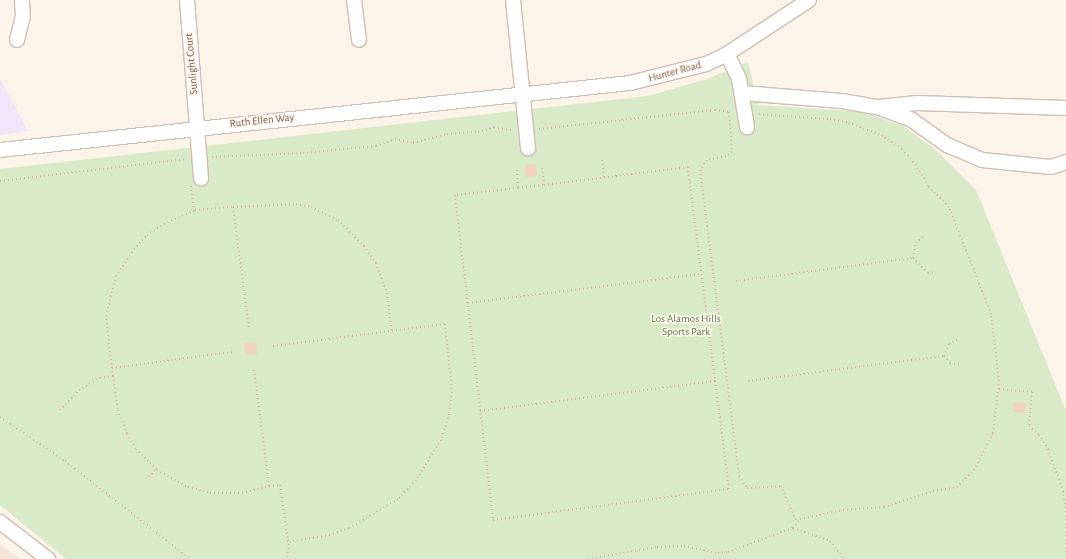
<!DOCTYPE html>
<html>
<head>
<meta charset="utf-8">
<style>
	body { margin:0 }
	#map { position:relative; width:1066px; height:559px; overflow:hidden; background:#fcf4e9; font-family:"Alegreya Sans",sans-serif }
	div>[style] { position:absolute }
	.residential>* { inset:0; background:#f4e5d7 }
	.education>* { inset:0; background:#f0e5f9 }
	.green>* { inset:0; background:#d8eac7 }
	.building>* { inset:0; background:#f1d1c1; transform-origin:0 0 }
	.path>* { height:2px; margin-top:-1px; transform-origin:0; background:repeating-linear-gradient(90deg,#d7b4a3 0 1px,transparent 0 4px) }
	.roads { filter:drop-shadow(1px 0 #d1bdb1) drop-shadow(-1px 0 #d1bdb1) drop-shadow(0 1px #d1bdb1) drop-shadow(0 -1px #d1bdb1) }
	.minor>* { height:14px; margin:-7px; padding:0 7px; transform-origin:7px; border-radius:7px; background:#fff }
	span { translate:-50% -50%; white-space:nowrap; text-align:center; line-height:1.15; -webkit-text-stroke:3px #fff8f0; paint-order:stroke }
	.street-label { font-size:11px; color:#77594c }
	.park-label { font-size:11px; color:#597c44 }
</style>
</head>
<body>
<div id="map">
	<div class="residential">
		<i style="clip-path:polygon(0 545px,21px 559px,0 559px)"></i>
	</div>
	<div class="education">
		<i style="clip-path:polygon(0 78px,28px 131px,0 135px)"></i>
	</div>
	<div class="green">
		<i style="clip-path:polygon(748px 62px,758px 105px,863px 112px,903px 126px,936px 150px,976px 190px,1066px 411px,1066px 559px,66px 559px,0 505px,0 169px,648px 96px,707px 79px)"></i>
	</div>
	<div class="building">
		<i style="left:536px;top:164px;width:12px;height:11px;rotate:85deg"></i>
		<i style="left:256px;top:342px;width:12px;height:12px;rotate:85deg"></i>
		<i style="left:1014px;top:402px;width:12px;height:10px;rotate:5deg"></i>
	</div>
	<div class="path">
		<i style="left:729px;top:112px;width:40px;rotate:85.7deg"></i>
		<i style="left:732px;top:152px;width:7px;rotate:146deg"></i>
		<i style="left:726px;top:156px;width:19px;rotate:168deg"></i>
		<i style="left:707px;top:160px;width:12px;rotate:125deg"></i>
		<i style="left:700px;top:170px;width:308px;rotate:82.7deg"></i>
		<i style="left:739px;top:476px;width:14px;rotate:56deg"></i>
		<i style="left:747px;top:488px;width:34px;rotate:-3deg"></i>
		<i style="left:781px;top:486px;width:39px;rotate:66deg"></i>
		<i style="left:539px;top:129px;width:177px;rotate:-6.2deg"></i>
		<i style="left:715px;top:110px;width:16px;rotate:7deg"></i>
		<i style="left:212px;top:157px;width:91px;rotate:-2.5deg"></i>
		<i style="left:303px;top:153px;width:73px;rotate:-5.5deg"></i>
		<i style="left:376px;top:146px;width:20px;rotate:-20deg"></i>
		<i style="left:395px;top:139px;width:18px;rotate:13deg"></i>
		<i style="left:413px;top:143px;width:35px;rotate:-15deg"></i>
		<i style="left:447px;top:134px;width:31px;rotate:-4deg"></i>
		<i style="left:478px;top:132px;width:17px;rotate:-17deg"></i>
		<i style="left:494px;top:127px;width:20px;rotate:11deg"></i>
		<i style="left:602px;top:160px;width:17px;rotate:83deg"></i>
		<i style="left:517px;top:170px;width:18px;rotate:87deg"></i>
		<i style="left:518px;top:188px;width:26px;rotate:-7deg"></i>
		<i style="left:544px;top:185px;width:19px;rotate:-96deg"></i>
		<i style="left:0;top:181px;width:188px;rotate:-6.7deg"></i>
		<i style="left:191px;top:186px;width:25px;rotate:83deg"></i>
		<i style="left:518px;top:188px;width:63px;rotate:173.7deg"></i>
		<i style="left:455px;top:195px;width:327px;rotate:83.3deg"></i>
		<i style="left:493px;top:520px;width:238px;rotate:-7.5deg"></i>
		<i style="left:729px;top:489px;width:325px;rotate:-97.3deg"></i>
		<i style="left:688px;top:167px;width:145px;rotate:172.9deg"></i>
		<i style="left:233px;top:207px;width:63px;rotate:-2.7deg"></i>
		<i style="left:296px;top:204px;width:15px;rotate:11deg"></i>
		<i style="left:311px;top:207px;width:30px;rotate:26deg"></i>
		<i style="left:338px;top:220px;width:37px;rotate:45deg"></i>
		<i style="left:364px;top:246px;width:21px;rotate:55deg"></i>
		<i style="left:376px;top:263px;width:32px;rotate:70deg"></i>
		<i style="left:387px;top:293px;width:38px;rotate:83deg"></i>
		<i style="left:913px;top:258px;width:21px;rotate:45deg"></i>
		<i style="left:928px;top:273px;width:8px;rotate:-7deg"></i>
		<i style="left:736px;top:281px;width:178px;rotate:-7.4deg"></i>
		<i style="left:913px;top:258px;width:15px;rotate:-79deg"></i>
		<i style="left:916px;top:243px;width:9px;rotate:-41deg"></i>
		<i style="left:468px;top:303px;width:235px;rotate:-7.1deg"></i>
		<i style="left:273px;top:346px;width:173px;rotate:-7.3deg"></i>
		<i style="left:445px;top:324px;width:68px;rotate:84.1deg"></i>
		<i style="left:452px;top:392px;width:22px;rotate:98deg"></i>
		<i style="left:449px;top:414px;width:27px;rotate:107deg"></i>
		<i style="left:441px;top:440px;width:47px;rotate:122deg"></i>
		<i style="left:416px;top:480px;width:26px;rotate:133deg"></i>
		<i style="left:398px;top:499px;width:57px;rotate:149.4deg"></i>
		<i style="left:349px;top:528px;width:20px;rotate:160deg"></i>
		<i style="left:330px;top:535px;width:43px;rotate:170.5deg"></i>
		<i style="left:944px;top:356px;width:9px;rotate:49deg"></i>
		<i style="left:950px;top:363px;width:12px;rotate:14deg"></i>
		<i style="left:112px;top:368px;width:52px;rotate:-96.6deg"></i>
		<i style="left:106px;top:316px;width:41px;rotate:-76deg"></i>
		<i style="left:116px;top:276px;width:32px;rotate:-56deg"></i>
		<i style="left:134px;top:249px;width:19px;rotate:-47deg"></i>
		<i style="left:147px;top:235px;width:20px;rotate:-33deg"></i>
		<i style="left:164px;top:224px;width:34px;rotate:-24deg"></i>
		<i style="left:195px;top:210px;width:38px;rotate:-5deg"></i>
		<i style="left:233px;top:207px;width:123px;rotate:82.5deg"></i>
		<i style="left:254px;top:370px;width:117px;rotate:82.6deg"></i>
		<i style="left:269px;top:486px;width:11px;rotate:-5deg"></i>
		<i style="left:280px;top:485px;width:64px;rotate:81.9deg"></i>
		<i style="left:289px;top:548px;width:11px;rotate:105deg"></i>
		<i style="left:113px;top:376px;width:34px;rotate:82deg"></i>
		<i style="left:118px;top:410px;width:26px;rotate:69deg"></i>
		<i style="left:127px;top:434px;width:17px;rotate:59deg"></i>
		<i style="left:136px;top:449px;width:30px;rotate:45deg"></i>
		<i style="left:157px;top:470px;width:35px;rotate:29deg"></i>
		<i style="left:188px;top:487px;width:23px;rotate:15deg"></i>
		<i style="left:210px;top:493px;width:32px"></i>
		<i style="left:242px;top:493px;width:28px;rotate:-15deg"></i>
		<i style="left:748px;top:381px;width:198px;rotate:-7.3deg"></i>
		<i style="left:944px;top:356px;width:13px;rotate:-67deg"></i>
		<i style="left:949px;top:344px;width:10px;rotate:-29deg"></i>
		<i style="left:999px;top:389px;width:33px;rotate:5deg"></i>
		<i style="left:1032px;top:392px;width:34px;rotate:95deg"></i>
		<i style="left:1029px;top:426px;width:13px;rotate:42deg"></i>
		<i style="left:1039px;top:435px;width:17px;rotate:57deg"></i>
		<i style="left:1048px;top:449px;width:45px;rotate:70.3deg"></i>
		<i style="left:1063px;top:491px;width:20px;rotate:81deg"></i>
		<i style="left:1066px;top:511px;width:44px;rotate:90deg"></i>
		<i style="left:60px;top:410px;width:28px;rotate:-46deg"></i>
		<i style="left:79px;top:390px;width:24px;rotate:-30deg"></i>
		<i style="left:100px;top:378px;width:13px;rotate:-9deg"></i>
		<i style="left:113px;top:376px;width:8px;rotate:-97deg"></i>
		<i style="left:112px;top:368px;width:121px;rotate:-7.6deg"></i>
		<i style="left:480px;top:411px;width:237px;rotate:-7.3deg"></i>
		<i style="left:0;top:417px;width:78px;rotate:34.1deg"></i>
		<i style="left:65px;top:461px;width:159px;rotate:38.1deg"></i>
		<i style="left:149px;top:477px;width:11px;rotate:-49deg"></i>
		<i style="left:793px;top:528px;width:39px;rotate:19deg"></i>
		<i style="left:830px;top:541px;width:23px;rotate:52deg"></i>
		<i style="left:588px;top:559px;width:70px;rotate:-9.9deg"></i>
		<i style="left:657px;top:547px;width:27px;rotate:-2deg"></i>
		<i style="left:684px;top:546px;width:35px;rotate:12deg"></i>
		<i style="left:718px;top:553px;width:10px;rotate:-6deg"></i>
		<i style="left:728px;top:552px;width:69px;rotate:-20.3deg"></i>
		<i style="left:793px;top:528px;width:11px;rotate:-52deg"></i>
		<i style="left:800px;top:519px;width:44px;rotate:-11.8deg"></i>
		<i style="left:843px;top:510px;width:41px;rotate:-4.2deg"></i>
		<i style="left:884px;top:507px;width:52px;rotate:-18.1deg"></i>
		<i style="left:933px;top:491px;width:24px;rotate:-9deg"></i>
		<i style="left:957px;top:487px;width:24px;rotate:-45deg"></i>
		<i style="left:974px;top:470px;width:42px;rotate:-62.8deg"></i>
		<i style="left:993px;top:433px;width:52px;rotate:-83.4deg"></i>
		<i style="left:999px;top:381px;width:67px;rotate:-96.8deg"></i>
		<i style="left:991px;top:314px;width:115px;rotate:-111.4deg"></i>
		<i style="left:949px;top:207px;width:30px;rotate:-135deg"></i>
		<i style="left:928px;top:186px;width:24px;rotate:-120deg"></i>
		<i style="left:916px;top:165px;width:21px;rotate:-131deg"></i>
		<i style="left:902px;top:149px;width:23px;rotate:-146deg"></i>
		<i style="left:883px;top:136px;width:39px;rotate:-159deg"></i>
		<i style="left:847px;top:122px;width:19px;rotate:-171deg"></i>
		<i style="left:828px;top:119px;width:71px;rotate:-176deg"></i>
	</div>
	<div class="roads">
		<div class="minor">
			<i style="left:187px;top:0;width:179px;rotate:85.5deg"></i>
			<i style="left:354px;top:0;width:40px;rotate:82.9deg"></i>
			<i style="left:513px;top:0;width:149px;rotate:84.2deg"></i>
			<i style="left:17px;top:40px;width:25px;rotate:-76deg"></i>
			<i style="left:23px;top:16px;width:16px;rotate:-94deg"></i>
			<i style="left:727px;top:54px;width:28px;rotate:64deg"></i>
			<i style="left:739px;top:79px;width:49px;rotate:80.5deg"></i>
			<i style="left:742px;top:93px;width:100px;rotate:4.6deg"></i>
			<i style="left:842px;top:101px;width:36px;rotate:10deg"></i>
			<i style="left:877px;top:107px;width:37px;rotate:20deg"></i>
			<i style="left:912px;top:120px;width:43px;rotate:35.5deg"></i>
			<i style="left:947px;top:145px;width:38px;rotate:23deg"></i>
			<i style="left:982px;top:160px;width:69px;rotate:5.8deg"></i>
			<i style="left:1051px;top:167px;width:16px;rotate:-18deg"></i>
			<i style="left:879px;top:107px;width:38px;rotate:-6deg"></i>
			<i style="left:917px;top:103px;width:149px;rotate:1.9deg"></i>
			<i style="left:0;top:150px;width:634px;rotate:-6.07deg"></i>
			<i style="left:630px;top:83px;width:78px;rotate:-14deg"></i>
			<i style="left:706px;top:64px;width:23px;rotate:-25deg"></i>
			<i style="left:727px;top:54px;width:98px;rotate:-33.4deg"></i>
			<i style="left:0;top:522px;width:61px;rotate:37.6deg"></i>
		</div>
	</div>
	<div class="street-label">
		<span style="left:192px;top:64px;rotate:-95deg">Sunlight Court</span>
		<span style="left:675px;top:72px;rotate:-15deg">Hunter Road</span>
		<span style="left:262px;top:121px;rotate:-6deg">Ruth Ellen Way</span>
	</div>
	<div class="park-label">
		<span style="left:686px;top:326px">Los Alamos Hills<br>Sports Park</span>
	</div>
</div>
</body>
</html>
